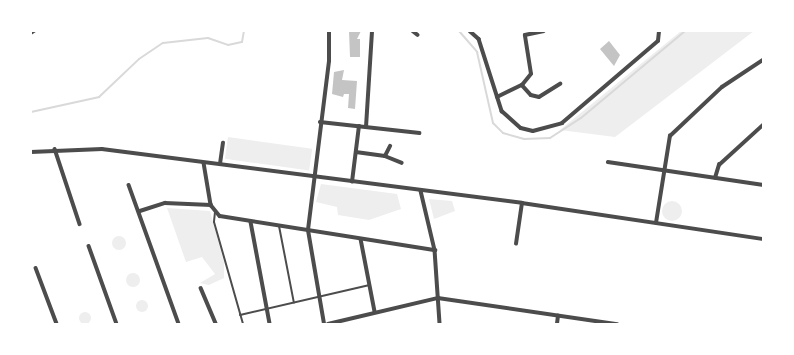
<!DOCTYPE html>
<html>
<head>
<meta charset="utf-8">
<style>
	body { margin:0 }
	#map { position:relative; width:794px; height:355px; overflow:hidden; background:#fff; font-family:Poppins,sans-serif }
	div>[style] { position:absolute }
	.green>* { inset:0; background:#eee; transform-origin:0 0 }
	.round { border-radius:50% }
	.stream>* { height:2px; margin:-1px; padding:0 1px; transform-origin:1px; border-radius:1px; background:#d9d9d9 }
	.building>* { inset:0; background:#c4c4c4 }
	.service>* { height:2px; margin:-1px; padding:0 1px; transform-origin:1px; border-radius:1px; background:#4c4c4c }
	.minor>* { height:3.5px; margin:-1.75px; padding:0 1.75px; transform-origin:1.75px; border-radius:1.75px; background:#4c4c4c }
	span { translate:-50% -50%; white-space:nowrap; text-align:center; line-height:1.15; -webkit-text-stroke:4px #fff; paint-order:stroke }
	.frame { position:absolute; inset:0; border:32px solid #fff; pointer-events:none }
</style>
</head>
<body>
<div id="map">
	<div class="green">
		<i style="clip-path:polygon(681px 31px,754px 31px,615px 137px,560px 130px)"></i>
		<i style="left:228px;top:137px;width:85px;height:22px;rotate:8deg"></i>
		<i style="clip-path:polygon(321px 184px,397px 194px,401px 209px,369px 220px,338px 215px,337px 207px,316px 202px)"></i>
		<i style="clip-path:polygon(429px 199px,452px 201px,455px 211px,434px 219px)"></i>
		<i class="round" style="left:662px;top:201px;width:20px;height:20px"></i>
		<i style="clip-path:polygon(167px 208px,210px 211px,224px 262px,224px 278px,209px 285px,200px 283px,215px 274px,202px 257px,186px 262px)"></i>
		<i class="round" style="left:112px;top:236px;width:14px;height:14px"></i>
		<i class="round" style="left:126px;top:273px;width:14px;height:14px"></i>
		<i class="round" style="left:136px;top:300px;width:12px;height:12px"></i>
		<i class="round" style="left:79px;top:312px;width:12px;height:12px"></i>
	</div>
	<div class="stream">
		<i style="left:459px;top:31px;width:28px;rotate:49deg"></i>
		<i style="left:477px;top:52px;width:73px;rotate:77.3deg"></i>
		<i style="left:493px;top:123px;width:14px;rotate:45deg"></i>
		<i style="left:503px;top:133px;width:22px;rotate:16deg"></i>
		<i style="left:524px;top:139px;width:26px;rotate:-2deg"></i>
		<i style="left:550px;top:138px;width:37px;rotate:-33deg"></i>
		<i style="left:581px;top:118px;width:136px;rotate:-39.9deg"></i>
		<i style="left:31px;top:112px;width:70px;rotate:-12.4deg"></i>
		<i style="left:99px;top:97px;width:55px;rotate:-43.5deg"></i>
		<i style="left:139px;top:59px;width:29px;rotate:-34deg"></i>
		<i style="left:163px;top:43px;width:45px;rotate:-6.3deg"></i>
		<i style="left:208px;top:38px;width:21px;rotate:19deg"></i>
		<i style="left:228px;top:45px;width:14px;rotate:-12deg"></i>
		<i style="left:242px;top:42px;width:11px;rotate:-80deg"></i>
	</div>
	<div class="building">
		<i style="clip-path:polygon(349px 31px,361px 31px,357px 39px,360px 39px,360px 57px,350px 57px)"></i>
		<i style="clip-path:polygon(609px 41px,620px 55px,614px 66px,600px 49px)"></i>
		<i style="clip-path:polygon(344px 70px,342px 80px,357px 81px,355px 109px,348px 108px,349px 94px,344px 94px,343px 97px,332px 94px,334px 72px)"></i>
	</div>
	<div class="service">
		<i style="left:215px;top:212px;width:10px;rotate:96deg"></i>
		<i style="left:214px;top:222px;width:106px;rotate:74.1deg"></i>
		<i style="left:279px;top:226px;width:78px;rotate:79deg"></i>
		<i style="left:240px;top:315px;width:133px;rotate:-13deg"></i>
	</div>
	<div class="minor">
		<i style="left:413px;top:31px;width:6px;rotate:39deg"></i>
		<i style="left:470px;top:31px;width:12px;rotate:42deg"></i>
		<i style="left:479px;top:39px;width:76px;rotate:72.3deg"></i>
		<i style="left:502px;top:111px;width:25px;rotate:42deg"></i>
		<i style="left:521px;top:128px;width:12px;rotate:14deg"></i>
		<i style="left:533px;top:131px;width:30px;rotate:-15deg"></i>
		<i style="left:562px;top:123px;width:126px;rotate:-40.5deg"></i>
		<i style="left:658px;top:41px;width:10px;rotate:-84deg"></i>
		<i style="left:31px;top:33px;width:4px;rotate:-34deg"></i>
		<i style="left:522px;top:85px;width:13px;rotate:48deg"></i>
		<i style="left:531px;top:95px;width:8px;rotate:14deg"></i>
		<i style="left:539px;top:97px;width:25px;rotate:-32deg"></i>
		<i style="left:497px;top:97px;width:28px;rotate:-26deg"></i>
		<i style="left:522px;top:85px;width:14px;rotate:-51deg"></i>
		<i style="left:531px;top:74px;width:39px;rotate:-99deg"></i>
		<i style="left:525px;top:35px;width:19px;rotate:-12deg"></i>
		<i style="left:320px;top:122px;width:100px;rotate:6.3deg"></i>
		<i style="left:366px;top:127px;width:96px;rotate:-86.4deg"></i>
		<i style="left:55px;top:149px;width:79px;rotate:71.6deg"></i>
		<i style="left:31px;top:152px;width:71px;rotate:-2.4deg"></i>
		<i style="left:102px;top:149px;width:423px;rotate:7.3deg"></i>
		<i style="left:522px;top:203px;width:244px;rotate:8.5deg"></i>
		<i style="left:356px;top:152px;width:29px;rotate:8deg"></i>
		<i style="left:385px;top:156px;width:18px;rotate:22deg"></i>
		<i style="left:385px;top:156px;width:11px;rotate:-63deg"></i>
		<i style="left:608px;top:162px;width:157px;rotate:8.4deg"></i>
		<i style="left:204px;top:163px;width:43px;rotate:80.5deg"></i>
		<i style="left:211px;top:205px;width:14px;rotate:51deg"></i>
		<i style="left:220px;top:216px;width:218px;rotate:9deg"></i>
		<i style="left:220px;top:164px;width:21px;rotate:-82deg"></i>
		<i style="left:715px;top:178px;width:14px;rotate:-73deg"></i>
		<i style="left:719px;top:165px;width:59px;rotate:-42.3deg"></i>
		<i style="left:352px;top:182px;width:56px;rotate:-82.9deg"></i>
		<i style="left:129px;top:185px;width:148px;rotate:70.2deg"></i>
		<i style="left:421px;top:191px;width:61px;rotate:76.7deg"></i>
		<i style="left:435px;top:250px;width:74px;rotate:86.1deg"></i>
		<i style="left:140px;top:211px;width:26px;rotate:-18deg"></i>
		<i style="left:165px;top:203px;width:46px;rotate:2.5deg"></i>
		<i style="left:251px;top:222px;width:104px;rotate:79.4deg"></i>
		<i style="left:656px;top:223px;width:88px;rotate:-80.9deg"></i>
		<i style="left:670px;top:136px;width:71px;rotate:-43.3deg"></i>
		<i style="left:722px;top:87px;width:49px;rotate:-33.4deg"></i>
		<i style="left:361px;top:239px;width:74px;rotate:79.1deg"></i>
		<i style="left:516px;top:244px;width:41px;rotate:-81.7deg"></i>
		<i style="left:89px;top:246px;width:83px;rotate:70.3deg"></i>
		<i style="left:36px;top:268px;width:60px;rotate:69.4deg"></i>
		<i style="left:201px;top:288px;width:39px;rotate:67deg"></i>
		<i style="left:324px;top:324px;width:95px;rotate:-99.7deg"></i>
		<i style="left:308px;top:230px;width:170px;rotate:-82.9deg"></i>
		<i style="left:329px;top:61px;width:30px;rotate:-90deg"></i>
		<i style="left:328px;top:324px;width:113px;rotate:-13.3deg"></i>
		<i style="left:438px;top:298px;width:181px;rotate:8.3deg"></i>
		<i style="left:557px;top:324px;width:8px;rotate:-83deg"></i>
	</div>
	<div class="frame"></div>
</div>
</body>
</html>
